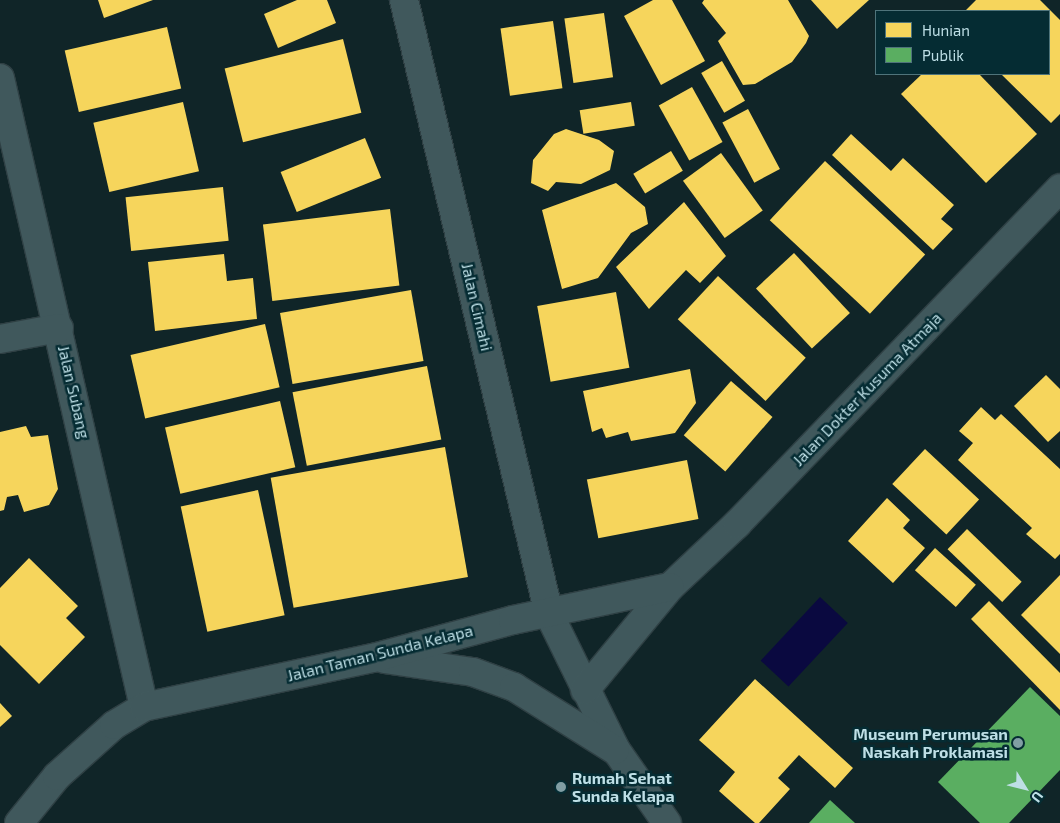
<!DOCTYPE html>
<html>
<head>
<meta charset="utf-8">
<style>
	body { margin:0 }
	#map { position:relative; width:1060px; height:823px; overflow:hidden; background:#102528; font-family:"Exo 2",sans-serif }
	div>[style] { position:absolute }
	.water>* { inset:0; background:#0a0940; transform-origin:0 0 }
	.homes>* { inset:0; background:#f6d55c; transform-origin:0 0 }
	.public>* { inset:0; background:#5aae61 }
	.roads { filter:drop-shadow(1px 0 #2f4044) drop-shadow(-1px 0 #2f4044) drop-shadow(0 1px #2f4044) drop-shadow(0 -1px #2f4044) }
	.minor>* { height:28px; margin:-14px; padding:0 14px; transform-origin:14px; border-radius:14px; background:#40585c }
	.dots>* { width:14px; height:14px; translate:-50% -50%; box-sizing:border-box; border:2px solid #052c33; border-radius:50% }
	span { translate:-50% -50%; white-space:nowrap; text-align:center; line-height:1.15; -webkit-text-stroke:5px #052c33; paint-order:stroke }
	.street-label { font-size:16px; color:#bedfe6 }
	.poi-label { font-size:16px; color:#bedfe6; font-weight:700 }
	.right { translate:-100% -50%; text-align:right }
	.left { translate:0 -50%; text-align:left }
	.legend { position:absolute; left:875px; top:10px; width:175px; height:65px; box-sizing:border-box; background:#052c33; border:1px solid #4f747b; margin:0; padding:6px 9px; list-style:none; font-size:15px; color:#bedfe6 }
	.legend li { display:flex; align-items:center; gap:10px; height:25px }
	.legend b { width:25px; border:1px solid #4f747b }
	.north { position:absolute; left:1000px; top:763px; width:50px; height:50px; -webkit-text-stroke:4px #052c33; paint-order:stroke; rotate:126deg; font-size:14px; font-weight:700; line-height:20px; text-align:center; color:#bedfe6 }
	.north::after { content:''; display:block; margin:auto; width:18px; height:22px; background:#bedfe6; clip-path:polygon(50% 0,100% 100%,50% 72%,0 100%) }
</style>
</head>
<body>
<div id="map">
	<div class="water">
		<i style="left:820px;top:597px;width:38px;height:87px;rotate:43deg"></i>
	</div>
	<div class="homes">
		<i style="clip-path:polygon(98px 0,153px 0,104px 18px)"></i>
		<i style="clip-path:polygon(297px 0,327px 0,336px 23px,278px 48px,264px 14px)"></i>
		<i style="clip-path:polygon(653px 0,672px 0,705px 61px,661px 85px,624px 16px)"></i>
		<i style="clip-path:polygon(704px 0,788px 0,809px 36px,806px 43px,792px 62px,755px 84px,743px 85px,718px 41px,726px 33px,702px 3px)"></i>
		<i style="clip-path:polygon(811px 0,869px 0,837px 29px)"></i>
		<i style="clip-path:polygon(976px 0,1040px 0,1060px 20px,1060px 114px,1051px 123px,1001px 74px,1049px 74px,1049px 11px,965px 11px)"></i>
		<i style="left:604px;top:13px;width:65px;height:40px;rotate:82deg"></i>
		<i style="left:553px;top:21px;width:68px;height:53px;rotate:82deg"></i>
		<i style="left:167px;top:27px;width:63px;height:105px;rotate:77deg"></i>
		<i style="left:343px;top:39px;width:76px;height:122px;rotate:76deg"></i>
		<i style="left:722px;top:61px;width:46px;height:24px;rotate:60deg"></i>
		<i style="clip-path:polygon(922px 74px,979px 74px,1037px 134px,986px 183px,901px 94px)"></i>
		<i style="left:692px;top:87px;width:63px;height:38px;rotate:61deg"></i>
		<i style="left:183px;top:102px;width:71px;height:92px;rotate:77deg"></i>
		<i style="left:631px;top:102px;width:24px;height:52px;rotate:81deg"></i>
		<i style="left:748px;top:109px;width:68px;height:29px;rotate:62deg"></i>
		<i style="clip-path:polygon(566px 129px,599px 140px,614px 151px,610px 170px,581px 184px,556px 182px,548px 191px,531px 183px,533px 160px,554px 134px)"></i>
		<i style="clip-path:polygon(851px 134px,891px 171px,903px 158px,954px 205px,941px 219px,953px 229px,933px 250px,832px 155px)"></i>
		<i style="left:365px;top:138px;width:43px;height:91px;rotate:68deg"></i>
		<i style="left:671px;top:151px;width:23px;height:44px;rotate:59deg"></i>
		<i style="left:721px;top:153px;width:71px;height:47px;rotate:54deg"></i>
		<i style="left:825px;top:161px;width:137px;height:81px;rotate:43deg"></i>
		<i style="clip-path:polygon(616px 183px,645px 207px,648px 224px,631px 233px,598px 278px,562px 289px,542px 210px)"></i>
		<i style="left:223px;top:187px;width:54px;height:98px;rotate:84deg"></i>
		<i style="clip-path:polygon(684px 202px,726px 256px,700px 283px,686px 270px,649px 309px,616px 267px)"></i>
		<i style="left:390px;top:209px;width:77px;height:128px;rotate:83deg"></i>
		<i style="left:794px;top:253px;width:82px;height:52px;rotate:47deg"></i>
		<i style="clip-path:polygon(224px 254px,227px 281px,253px 278px,257px 319px,155px 331px,148px 262px)"></i>
		<i style="left:718px;top:276px;width:120px;height:59px;rotate:43deg"></i>
		<i style="left:411px;top:290px;width:72px;height:133px;rotate:80deg"></i>
		<i style="left:616px;top:292px;width:77px;height:80px;rotate:80deg"></i>
		<i style="left:265px;top:324px;width:65px;height:138px;rotate:77deg"></i>
		<i style="left:427px;top:366px;width:75px;height:137px;rotate:79deg"></i>
		<i style="clip-path:polygon(690px 369px,696px 403px,675px 433px,631px 441px,628px 432px,606px 438px,602px 428px,592px 432px,583px 391px)"></i>
		<i style="clip-path:polygon(1046px 375px,1060px 389px,1060px 431px,1048px 442px,1014px 406px)"></i>
		<i style="left:731px;top:381px;width:55px;height:72px;rotate:41deg"></i>
		<i style="left:280px;top:401px;width:68px;height:118px;rotate:77deg"></i>
		<i style="clip-path:polygon(981px 407px,995px 420px,1001px 414px,1060px 469px,1060px 554px,1055px 559px,1026px 534px,1032px 528px,958px 460px,973px 443px,959px 431px)"></i>
		<i style="clip-path:polygon(26px 426px,31px 437px,48px 435px,58px 489px,49px 505px,24px 512px,18px 495px,7px 497px,4px 510px,0 511px,0 432px)"></i>
		<i style="left:445px;top:447px;width:132px;height:177px;rotate:80deg"></i>
		<i style="left:925px;top:449px;width:74px;height:48px;rotate:43deg"></i>
		<i style="left:687px;top:460px;width:60px;height:102px;rotate:79deg"></i>
		<i style="left:258px;top:490px;width:128px;height:79px;rotate:78deg"></i>
		<i style="clip-path:polygon(887px 498px,910px 520px,903px 528px,925px 548px,893px 583px,848px 541px)"></i>
		<i style="left:967px;top:529px;width:76px;height:28px;rotate:44deg"></i>
		<i style="left:935px;top:548px;width:55px;height:30px;rotate:42deg"></i>
		<i style="clip-path:polygon(29px 558px,78px 606px,66px 618px,85px 637px,39px 684px,0 645px,0 588px)"></i>
		<i style="clip-path:polygon(1060px 575px,1060px 654px,1021px 615px)"></i>
		<i style="clip-path:polygon(989px 601px,1060px 673px,1060px 710px,971px 619px)"></i>
		<i style="clip-path:polygon(755px 679px,853px 768px,835px 788px,799px 755px,778px 778px,790px 789px,759px 823px,755px 823px,719px 791px,735px 772px,699px 740px)"></i>
		<i style="clip-path:polygon(0 703px,12px 716px,0 727px)"></i>
	</div>
	<div class="public">
		<i style="clip-path:polygon(1030px 687px,1060px 716px,1060px 770px,1009px 823px,980px 823px,938px 782px)"></i>
		<i style="clip-path:polygon(830px 800px,855px 823px,809px 823px)"></i>
	</div>
	<div class="roads">
		<div class="minor">
			<i style="left:404px;top:0;width:631px;rotate:76.71deg"></i>
			<i style="left:549px;top:614px;width:152px;rotate:63.8deg"></i>
			<i style="left:616px;top:750px;width:89px;rotate:55.1deg"></i>
			<i style="left:0;top:78px;width:645px;rotate:77.11deg"></i>
			<i style="left:0;top:339px;width:60px;rotate:-10.6deg"></i>
			<i style="left:384px;top:659px;width:90px;rotate:8.3deg"></i>
			<i style="left:473px;top:672px;width:44px;rotate:20.1deg"></i>
			<i style="left:514px;top:687px;width:119px;rotate:32deg"></i>
			<i style="left:585px;top:690px;width:134px;rotate:-50.5deg"></i>
			<i style="left:670px;top:587px;width:92px;rotate:-43.2deg"></i>
			<i style="left:737px;top:524px;width:466px;rotate:-46.1deg"></i>
			<i style="left:19px;top:823px;width:60px;rotate:-51deg"></i>
			<i style="left:57px;top:776px;width:76px;rotate:-41.8deg"></i>
			<i style="left:114px;top:725px;width:35px;rotate:-31deg"></i>
			<i style="left:144px;top:707px;width:234px;rotate:-12.1deg"></i>
			<i style="left:373px;top:658px;width:145px;rotate:-15.2deg"></i>
			<i style="left:513px;top:620px;width:160px;rotate:-11.9deg"></i>
		</div>
	</div>
	<div class="dots">
		<i style="left:1018px;top:743px;background:#819ea4"></i>
		<i style="left:561px;top:787px;background:#819ea4"></i>
	</div>
	<div class="street-label">
		<span style="left:477px;top:307px;rotate:77deg">Jalan Cimahi</span>
		<span style="left:867px;top:389px;rotate:-46deg">Jalan Dokter Kusuma Atmaja</span>
		<span style="left:74px;top:392px;rotate:77deg">Jalan Subang</span>
		<span style="left:380px;top:653px;rotate:-14deg">Jalan Taman Sunda Kelapa</span>
	</div>
	<div class="poi-label">
		<span class="right" style="left:1008px;top:743px">Museum Perumusan<br>Naskah Proklamasi</span>
		<span class="left" style="left:572px;top:787px">Rumah Sehat<br>Sunda Kelapa</span>
	</div>
	<ul class="legend">
	<li><b style="height:14px;background:#f6d55c"></b>Hunian</li>
	<li><b style="height:14px;background:#5aae61"></b>Publik</li>
	</ul>
	<div class="north">U</div>
</div>
</body>
</html>
